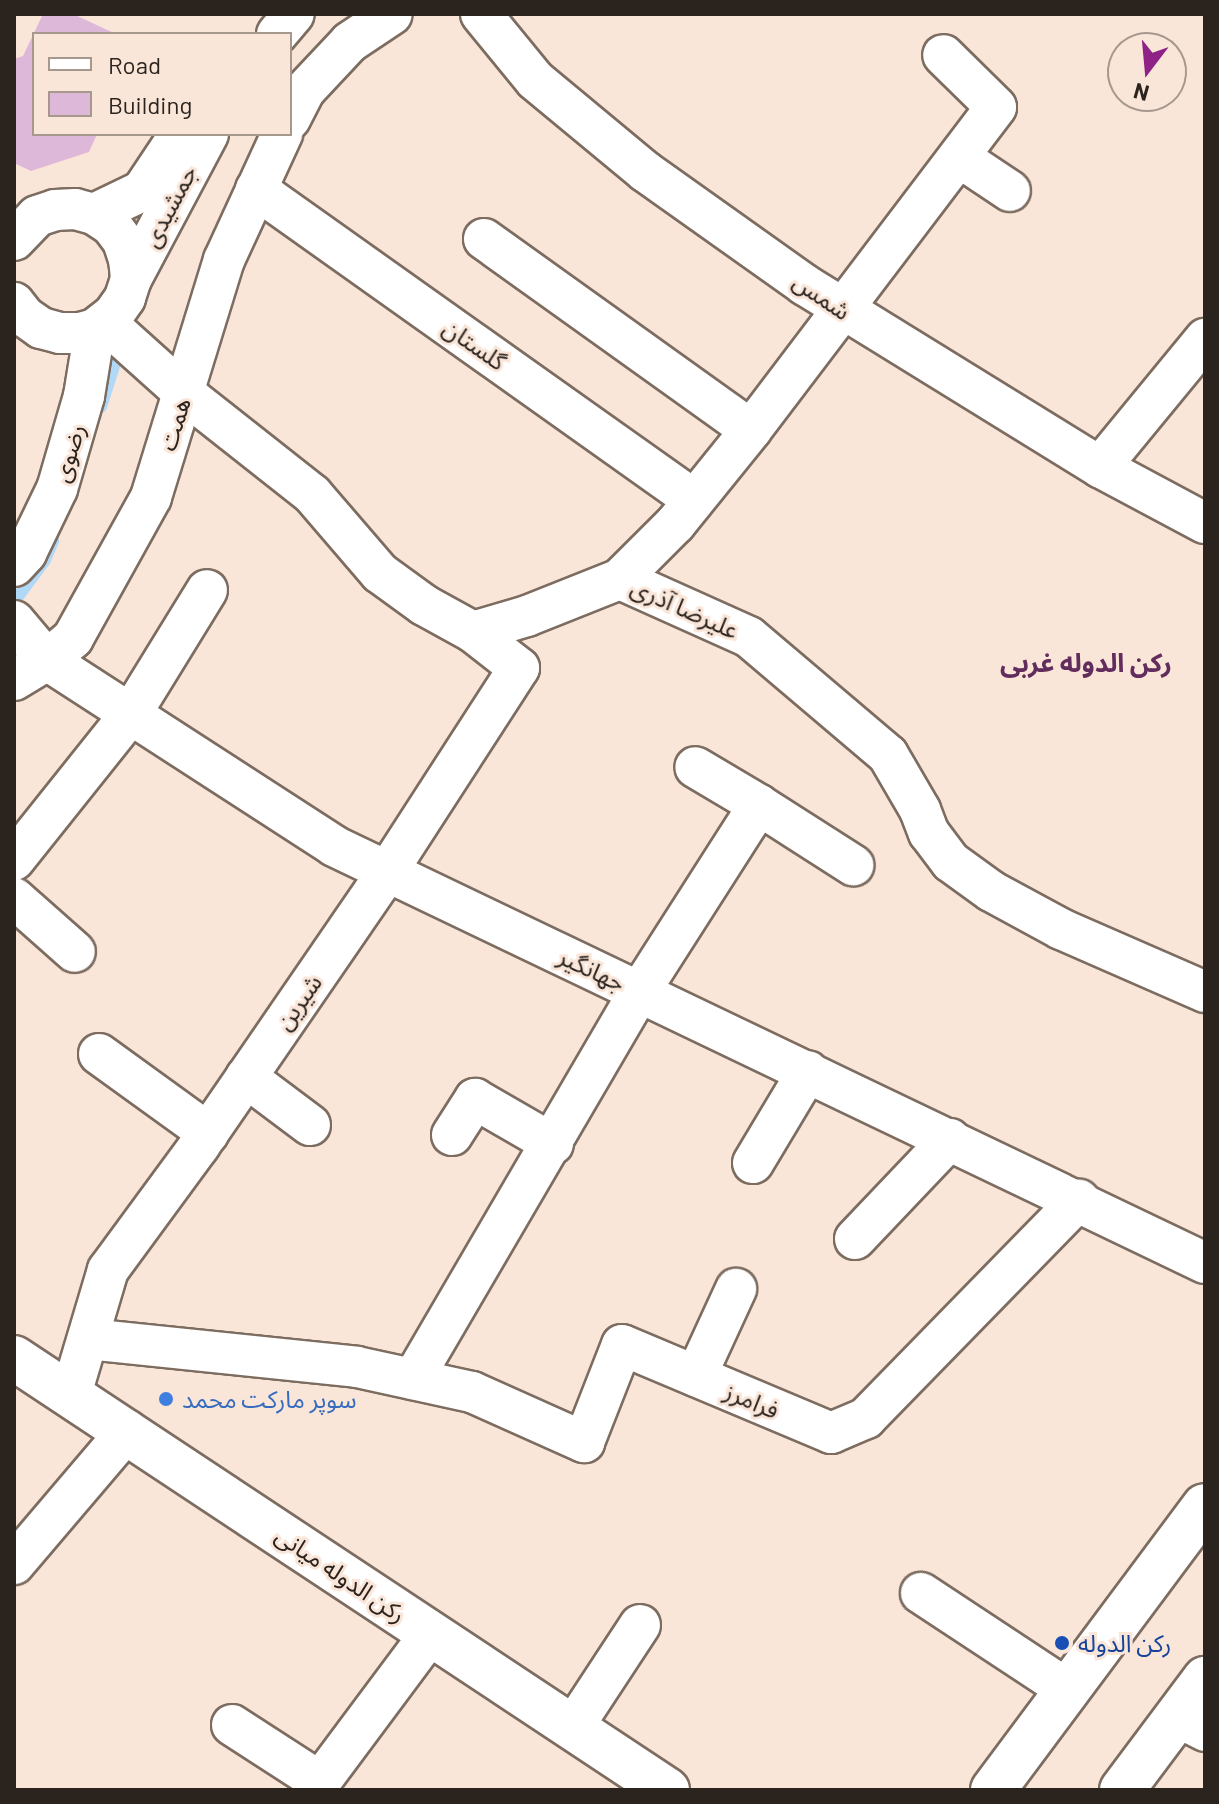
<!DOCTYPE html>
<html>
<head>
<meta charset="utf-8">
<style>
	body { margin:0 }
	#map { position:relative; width:1219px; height:1804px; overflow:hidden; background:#fae6d9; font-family:Barlow,"Noto Sans Arabic",sans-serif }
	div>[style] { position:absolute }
	.stream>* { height:12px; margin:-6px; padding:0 6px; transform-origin:6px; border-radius:6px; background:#b0d8f7 }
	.building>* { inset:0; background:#ddb8d9 }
	.roads { filter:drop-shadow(2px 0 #7d6c60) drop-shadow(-2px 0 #7d6c60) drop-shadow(0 2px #7d6c60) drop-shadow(0 -2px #7d6c60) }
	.minor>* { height:40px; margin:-20px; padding:0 20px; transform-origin:20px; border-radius:20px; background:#fff }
	.major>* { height:44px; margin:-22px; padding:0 22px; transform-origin:22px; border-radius:22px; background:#fff }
	.dots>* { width:22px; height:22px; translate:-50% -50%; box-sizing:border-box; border:4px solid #fae6d9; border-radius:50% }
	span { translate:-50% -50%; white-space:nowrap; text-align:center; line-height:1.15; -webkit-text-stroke:6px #fae6d9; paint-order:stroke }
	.street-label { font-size:24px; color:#2a231e }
	.shop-label { font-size:24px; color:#366cbe }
	.left { translate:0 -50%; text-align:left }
	.transit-label { font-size:24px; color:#164399 }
	.neighbourhood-label { font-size:26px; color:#622d5c; font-weight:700 }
	.frame { position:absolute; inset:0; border:16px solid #2a231e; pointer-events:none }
	.legend { position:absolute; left:32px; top:32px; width:260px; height:104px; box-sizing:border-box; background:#fae6d9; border:2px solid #a7988e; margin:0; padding:10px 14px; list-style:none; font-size:24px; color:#2a231e }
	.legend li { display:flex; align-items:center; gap:16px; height:40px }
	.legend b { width:40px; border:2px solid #a7988e }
	.north { position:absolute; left:1107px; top:32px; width:80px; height:80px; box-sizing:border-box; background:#fae6d9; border:2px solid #a7988e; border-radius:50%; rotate:196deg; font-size:22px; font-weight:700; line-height:32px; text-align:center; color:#2a231e }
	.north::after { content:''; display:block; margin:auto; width:28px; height:36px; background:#8e2286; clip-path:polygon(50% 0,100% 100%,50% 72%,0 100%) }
</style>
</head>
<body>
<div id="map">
	<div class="stream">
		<i style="left:101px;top:407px;width:66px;rotate:-72.4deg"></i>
		<i style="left:14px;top:602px;width:52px;rotate:-53.6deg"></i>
		<i style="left:45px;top:560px;width:21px;rotate:-67deg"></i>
	</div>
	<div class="building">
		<i style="clip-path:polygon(43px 14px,73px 14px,116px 34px,34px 34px,34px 134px,97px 134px,89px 152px,31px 171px,14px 163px,14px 59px,23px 56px)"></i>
	</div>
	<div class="roads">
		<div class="minor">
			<i style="left:481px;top:14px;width:85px;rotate:50.7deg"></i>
			<i style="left:535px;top:80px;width:144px;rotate:39.7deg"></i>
			<i style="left:646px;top:172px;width:195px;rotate:35.4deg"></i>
			<i style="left:805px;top:285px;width:347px;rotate:31.7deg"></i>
			<i style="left:1100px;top:467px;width:119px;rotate:28.1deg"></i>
			<i style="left:277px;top:34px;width:26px;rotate:-50deg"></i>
			<i style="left:290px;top:119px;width:31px;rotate:-63deg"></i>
			<i style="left:304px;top:91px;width:67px;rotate:-46.8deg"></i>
			<i style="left:350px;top:42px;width:50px;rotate:-33.7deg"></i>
			<i style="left:959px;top:157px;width:61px;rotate:33.7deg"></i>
			<i style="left:256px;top:189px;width:537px;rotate:35.38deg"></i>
			<i style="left:94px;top:214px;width:53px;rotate:-25.6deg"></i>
			<i style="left:142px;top:191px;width:69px;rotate:-56.3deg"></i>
			<i style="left:484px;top:239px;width:328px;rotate:35.6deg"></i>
			<i style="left:14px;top:240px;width:33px;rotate:-46deg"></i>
			<i style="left:37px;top:216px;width:19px;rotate:-18deg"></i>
			<i style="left:55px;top:210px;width:20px;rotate:-3deg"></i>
			<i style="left:75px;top:209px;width:20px;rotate:15deg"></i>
			<i style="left:94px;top:214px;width:20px;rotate:33deg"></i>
			<i style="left:111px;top:225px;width:20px;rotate:53deg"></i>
			<i style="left:123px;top:241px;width:19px;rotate:72deg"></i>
			<i style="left:129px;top:259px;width:20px;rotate:84deg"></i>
			<i style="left:131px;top:279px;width:20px;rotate:108deg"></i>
			<i style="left:125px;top:298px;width:19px;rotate:125deg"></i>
			<i style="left:114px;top:314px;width:24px;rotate:142deg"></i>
			<i style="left:95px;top:329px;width:16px;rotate:165deg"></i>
			<i style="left:80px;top:333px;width:20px;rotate:180deg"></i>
			<i style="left:60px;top:333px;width:20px;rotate:-165deg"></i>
			<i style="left:41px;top:328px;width:19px;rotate:-145deg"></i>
			<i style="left:25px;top:317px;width:18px;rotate:-128deg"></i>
			<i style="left:131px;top:279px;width:164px;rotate:-62deg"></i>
			<i style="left:105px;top:322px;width:106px;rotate:41.9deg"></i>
			<i style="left:184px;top:393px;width:163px;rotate:38.3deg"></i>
			<i style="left:312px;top:494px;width:104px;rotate:49.3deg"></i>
			<i style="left:380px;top:573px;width:54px;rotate:36deg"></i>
			<i style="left:424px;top:605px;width:56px;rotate:28.9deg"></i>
			<i style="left:473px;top:632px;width:56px;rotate:-16.5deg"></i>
			<i style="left:527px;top:616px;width:100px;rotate:-21.7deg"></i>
			<i style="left:620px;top:579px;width:141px;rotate:24.2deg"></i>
			<i style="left:749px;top:637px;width:182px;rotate:40.3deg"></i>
			<i style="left:888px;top:755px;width:64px;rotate:59.8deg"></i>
			<i style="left:920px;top:810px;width:25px;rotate:69deg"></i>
			<i style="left:929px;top:833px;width:36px;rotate:53deg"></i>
			<i style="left:951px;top:862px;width:49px;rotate:35.9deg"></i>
			<i style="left:991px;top:891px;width:80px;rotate:28.5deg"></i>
			<i style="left:1061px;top:929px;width:157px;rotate:23.6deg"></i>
			<i style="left:1100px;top:467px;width:166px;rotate:-50.6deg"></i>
			<i style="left:14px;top:566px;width:18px;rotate:-47deg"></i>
			<i style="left:26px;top:553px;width:71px;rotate:-64.2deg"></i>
			<i style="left:57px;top:489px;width:97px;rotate:-73.8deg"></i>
			<i style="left:84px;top:396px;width:68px;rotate:-80.7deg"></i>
			<i style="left:620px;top:579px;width:79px;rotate:-45deg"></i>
			<i style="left:676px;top:523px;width:119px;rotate:-51.1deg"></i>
			<i style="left:751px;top:430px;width:405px;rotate:-52.8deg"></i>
			<i style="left:996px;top:107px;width:74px;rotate:-135.5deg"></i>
			<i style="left:14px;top:621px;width:51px;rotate:49.8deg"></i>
			<i style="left:47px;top:660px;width:342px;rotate:32.9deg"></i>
			<i style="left:334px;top:846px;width:966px;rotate:25.58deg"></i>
			<i style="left:14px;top:680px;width:39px;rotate:-31deg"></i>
			<i style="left:47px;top:660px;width:34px;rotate:-40deg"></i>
			<i style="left:73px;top:638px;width:161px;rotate:-61deg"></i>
			<i style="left:151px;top:497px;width:248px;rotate:-72.9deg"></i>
			<i style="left:224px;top:260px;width:139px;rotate:-65.3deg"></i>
			<i style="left:759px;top:805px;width:112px;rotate:32.6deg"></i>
			<i style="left:14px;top:860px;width:189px;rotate:-51.4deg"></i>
			<i style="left:132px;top:712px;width:143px;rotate:-58.4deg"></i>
			<i style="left:14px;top:898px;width:81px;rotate:41.5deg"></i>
			<i style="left:99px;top:1054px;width:135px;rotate:35.9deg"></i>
			<i style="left:246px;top:1077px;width:80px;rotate:36.9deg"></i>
			<i style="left:452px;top:1135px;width:43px;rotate:-57.4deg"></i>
			<i style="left:475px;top:1099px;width:90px;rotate:30deg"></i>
			<i style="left:753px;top:1163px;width:107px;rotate:-59.1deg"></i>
			<i style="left:855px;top:1239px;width:138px;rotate:-46.5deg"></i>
			<i style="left:88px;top:1339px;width:270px;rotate:5.9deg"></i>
			<i style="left:357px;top:1367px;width:118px;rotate:12.3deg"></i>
			<i style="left:472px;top:1392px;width:123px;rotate:24.1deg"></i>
			<i style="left:584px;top:1442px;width:104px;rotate:-68.6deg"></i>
			<i style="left:622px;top:1345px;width:227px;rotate:22.8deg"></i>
			<i style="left:831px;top:1433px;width:38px;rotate:-23deg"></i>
			<i style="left:866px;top:1418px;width:305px;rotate:-45.7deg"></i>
			<i style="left:696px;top:1376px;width:96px;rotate:-65.3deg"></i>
			<i style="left:413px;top:1379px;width:450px;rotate:-59.7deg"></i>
			<i style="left:640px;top:991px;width:221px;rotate:-57.4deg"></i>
			<i style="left:759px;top:805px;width:74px;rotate:-149.3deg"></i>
			<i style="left:71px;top:1394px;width:129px;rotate:-73.4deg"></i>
			<i style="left:108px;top:1270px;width:154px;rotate:-53.7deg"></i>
			<i style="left:199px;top:1146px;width:332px;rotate:-55.5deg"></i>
			<i style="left:387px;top:872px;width:243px;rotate:-57.1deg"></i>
			<i style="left:519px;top:668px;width:58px;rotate:-142deg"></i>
			<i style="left:14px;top:1564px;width:175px;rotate:-49.6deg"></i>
			<i style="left:921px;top:1593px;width:176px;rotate:33.4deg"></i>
			<i style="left:1176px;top:1716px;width:33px;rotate:27deg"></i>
			<i style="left:232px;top:1725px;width:105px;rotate:32.9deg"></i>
			<i style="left:573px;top:1727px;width:122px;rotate:-56.7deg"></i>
			<i style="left:314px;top:1790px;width:196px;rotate:-53.3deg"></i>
		</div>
		<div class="major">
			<i style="left:14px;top:1358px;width:783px;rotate:33.49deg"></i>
			<i style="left:993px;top:1790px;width:354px;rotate:-53.3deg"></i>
			<i style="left:1122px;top:1790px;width:139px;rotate:-53.2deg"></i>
		</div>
	</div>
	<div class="dots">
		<i style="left:166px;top:1399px;background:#3f7fe0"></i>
		<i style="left:1062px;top:1643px;background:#1a4fb4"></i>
	</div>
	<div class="street-label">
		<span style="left:169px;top:206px;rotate:-62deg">جمشیدی</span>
		<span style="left:822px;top:296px;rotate:34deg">شمس</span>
		<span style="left:475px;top:344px;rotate:35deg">گلستان</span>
		<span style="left:174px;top:424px;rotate:-72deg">همت</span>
		<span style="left:68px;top:453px;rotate:-73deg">رضوی</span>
		<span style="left:685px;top:608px;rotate:24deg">علیرضا آذری</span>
		<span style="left:592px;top:969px;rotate:25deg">جهانگیر</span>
		<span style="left:298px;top:1002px;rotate:-55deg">شیرین</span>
		<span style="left:752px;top:1400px;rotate:23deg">فرامرز</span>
		<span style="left:341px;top:1574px;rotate:34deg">رکن الدوله میانی</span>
	</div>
	<div class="shop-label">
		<span class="left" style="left:182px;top:1399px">سوپر مارکت محمد</span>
	</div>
	<div class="transit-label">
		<span class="left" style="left:1078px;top:1643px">رکن الدوله</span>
	</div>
	<div class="neighbourhood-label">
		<span style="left:1086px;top:662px">رکن الدوله غربی</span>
	</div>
	<div class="frame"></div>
	<ul class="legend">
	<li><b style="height:10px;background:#fff"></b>Road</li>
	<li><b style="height:22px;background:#ddb8d9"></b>Building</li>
	</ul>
	<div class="north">N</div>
</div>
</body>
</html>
